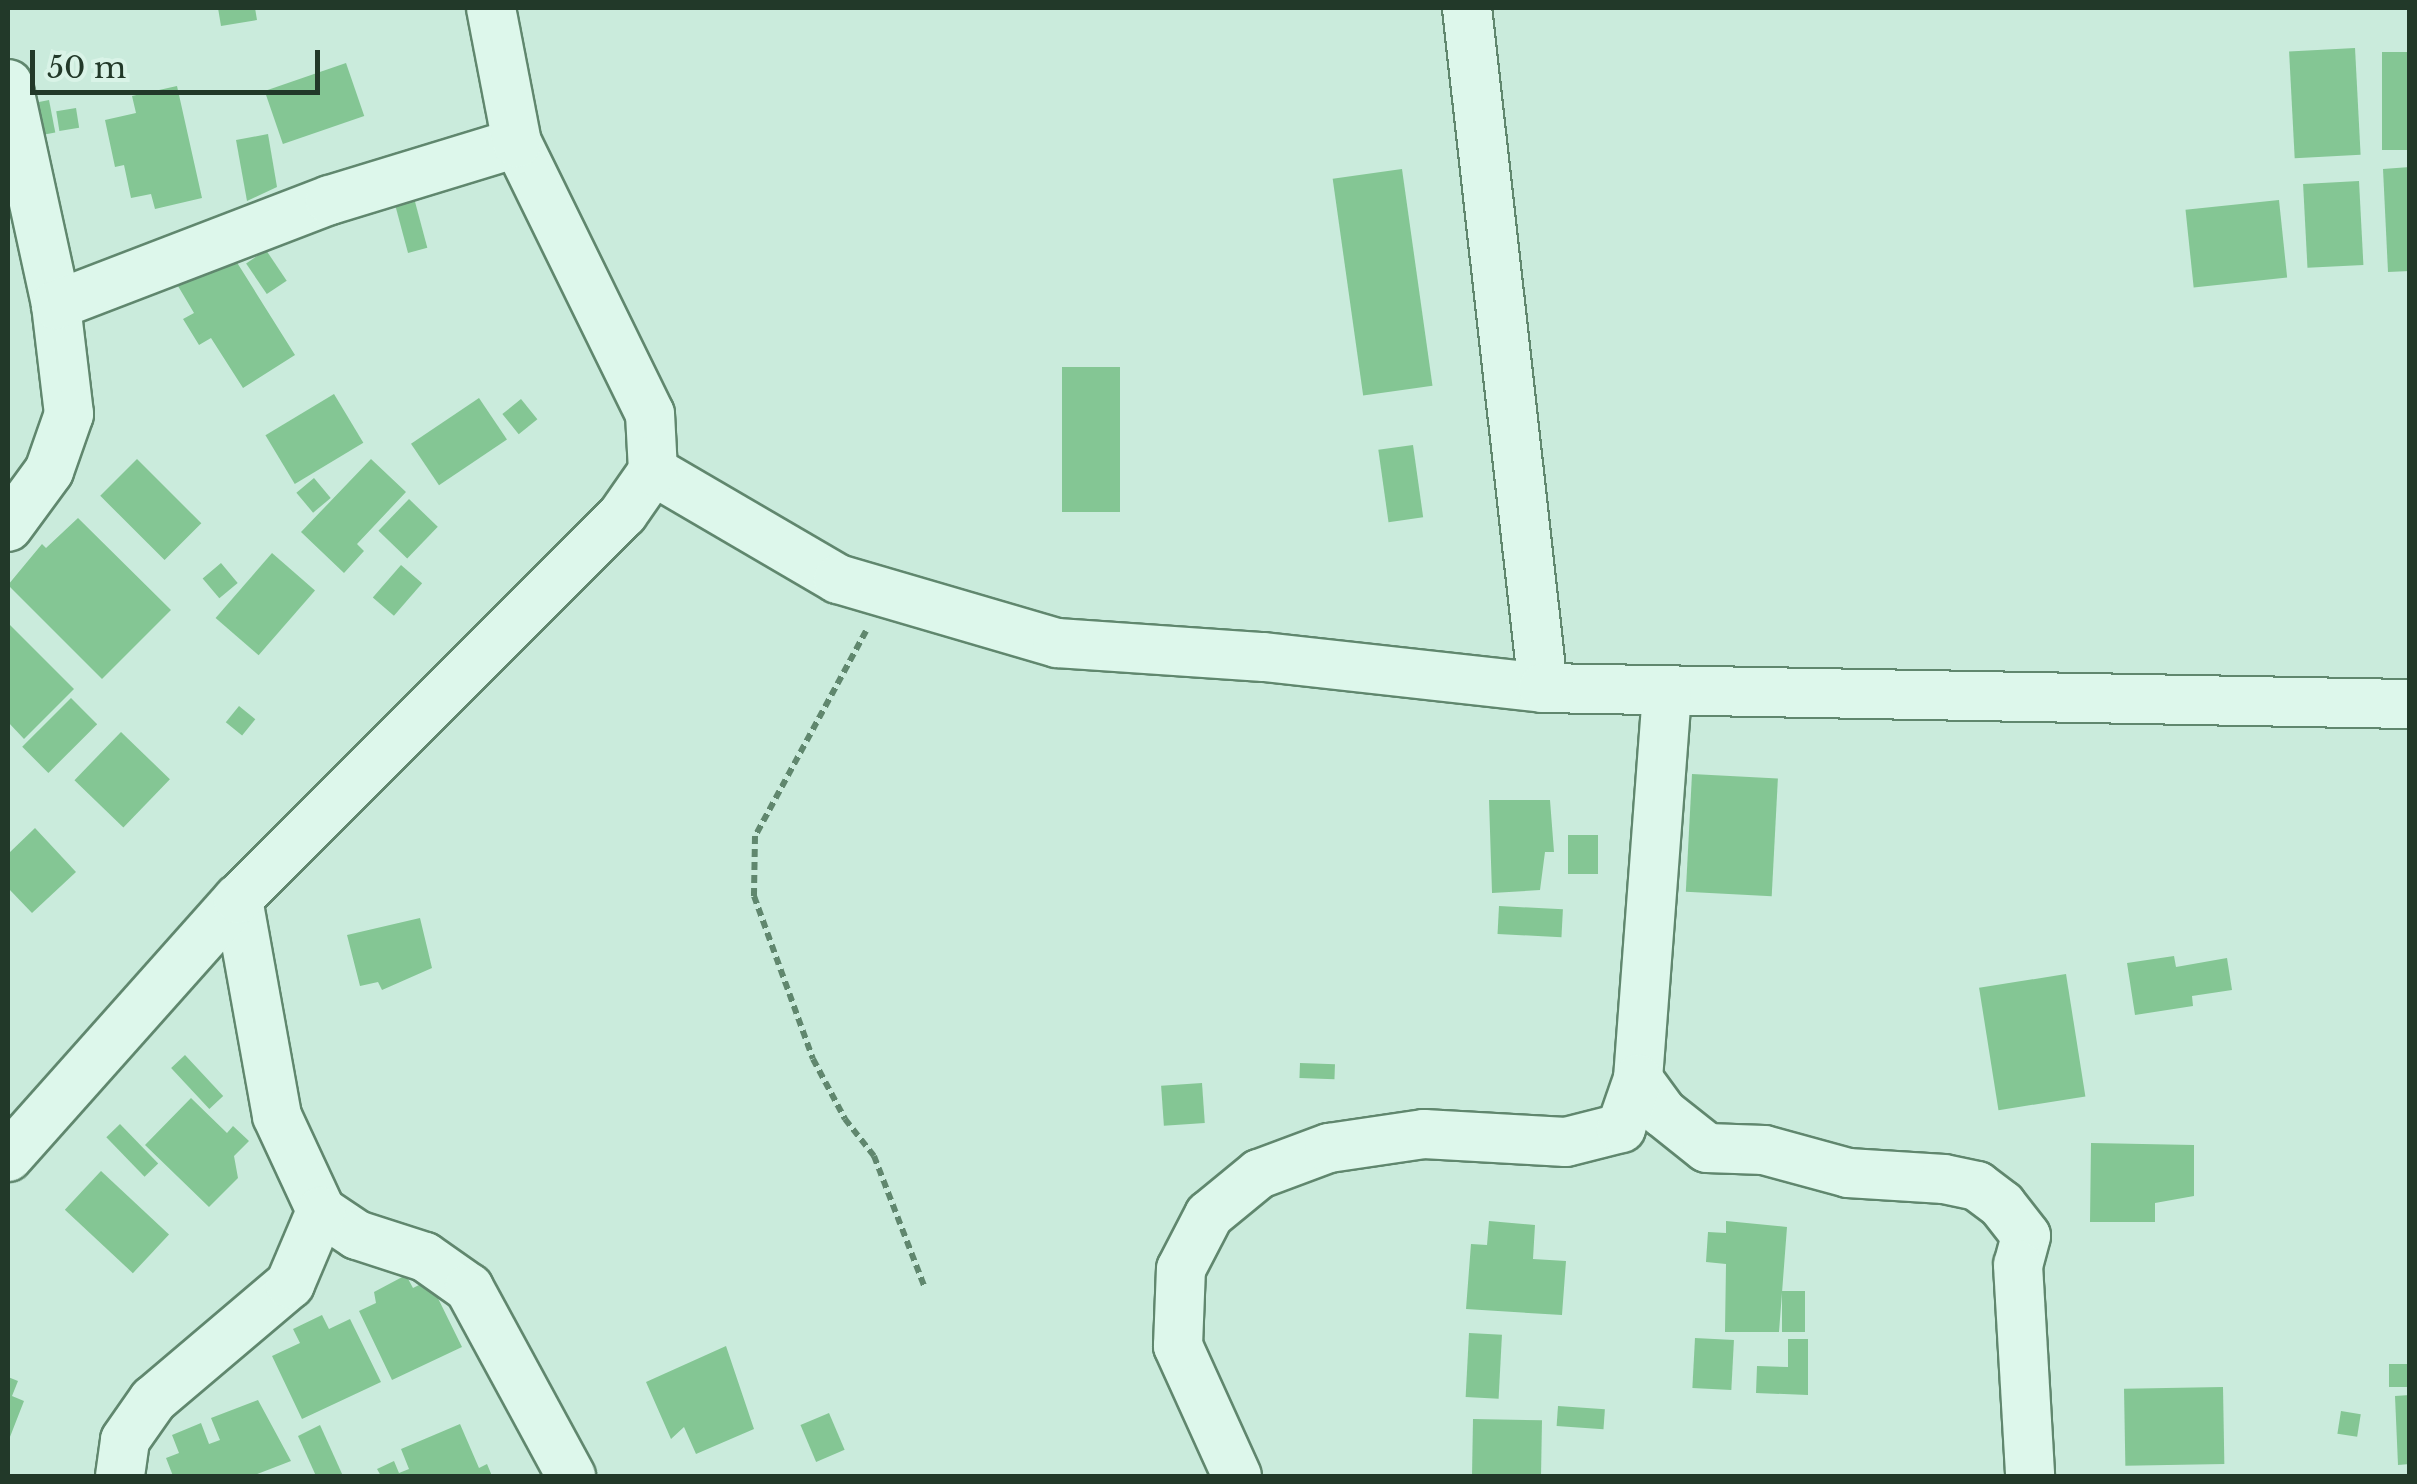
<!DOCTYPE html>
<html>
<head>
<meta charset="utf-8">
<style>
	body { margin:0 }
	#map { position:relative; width:2417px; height:1484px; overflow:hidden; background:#caebdc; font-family:"Libre Baskerville",serif }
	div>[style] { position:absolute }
	.building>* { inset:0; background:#84c694; transform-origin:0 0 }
	.path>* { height:6px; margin-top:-3px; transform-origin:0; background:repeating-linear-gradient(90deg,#60876e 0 8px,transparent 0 13px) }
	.roads { filter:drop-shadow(2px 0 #60876e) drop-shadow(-2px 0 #60876e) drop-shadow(0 2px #60876e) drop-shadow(0 -2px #60876e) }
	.minor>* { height:48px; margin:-24px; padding:0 24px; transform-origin:24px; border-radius:24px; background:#ddf7eb }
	span { translate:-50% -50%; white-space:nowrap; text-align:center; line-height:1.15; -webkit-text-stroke:9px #d9f3e7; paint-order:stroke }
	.frame { position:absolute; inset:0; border:10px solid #223929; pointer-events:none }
	.scale { position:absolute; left:30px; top:50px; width:290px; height:45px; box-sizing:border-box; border:5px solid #223929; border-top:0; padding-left:12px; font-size:30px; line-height:35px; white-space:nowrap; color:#223929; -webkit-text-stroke:8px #d9f3e7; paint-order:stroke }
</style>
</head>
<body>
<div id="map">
	<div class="building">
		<i style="clip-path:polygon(218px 8px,255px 8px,257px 20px,221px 26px)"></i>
		<i style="left:2355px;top:48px;width:107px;height:66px;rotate:87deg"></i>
		<i style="left:2410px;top:52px;width:98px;height:28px;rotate:90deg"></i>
		<i style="left:346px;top:63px;width:56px;height:86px;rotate:71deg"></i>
		<i style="clip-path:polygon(177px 86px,202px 198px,155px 209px,151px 194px,131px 198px,124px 165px,115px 167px,105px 120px,136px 113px,132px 96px)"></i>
		<i style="left:49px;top:100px;width:33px;height:19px;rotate:79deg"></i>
		<i style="left:76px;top:108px;width:20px;height:20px;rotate:81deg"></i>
		<i style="clip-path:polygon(268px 134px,277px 187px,247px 201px,236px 140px)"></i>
		<i style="clip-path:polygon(2410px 167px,2410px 271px,2388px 272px,2383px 169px)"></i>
		<i style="left:1402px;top:169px;width:219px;height:70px;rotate:82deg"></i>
		<i style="left:2359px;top:181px;width:84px;height:56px;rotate:87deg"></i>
		<i style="left:410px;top:183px;width:67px;height:20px;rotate:75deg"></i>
		<i style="left:2279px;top:200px;width:78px;height:94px;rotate:84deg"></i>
		<i style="left:266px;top:250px;width:37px;height:24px;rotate:56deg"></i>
		<i style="clip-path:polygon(231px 253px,295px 355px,243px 388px,211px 338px,199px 345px,183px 319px,194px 313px,178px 286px)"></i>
		<i style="left:1062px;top:367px;width:58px;height:145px"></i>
		<i style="left:334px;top:394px;width:57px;height:80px;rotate:59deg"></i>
		<i style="left:479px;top:398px;width:50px;height:82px;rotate:56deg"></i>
		<i style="left:521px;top:399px;width:26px;height:24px;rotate:51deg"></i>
		<i style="left:1413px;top:445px;width:73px;height:35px;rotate:82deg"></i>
		<i style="left:137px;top:459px;width:91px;height:52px;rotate:45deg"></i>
		<i style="clip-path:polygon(371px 459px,406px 492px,357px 544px,364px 551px,344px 573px,301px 532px)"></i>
		<i style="left:314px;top:478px;width:26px;height:23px;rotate:50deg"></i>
		<i style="left:409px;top:499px;width:40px;height:44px;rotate:44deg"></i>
		<i style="clip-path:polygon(78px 518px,171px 610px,102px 679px,8px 585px,42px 544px,46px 548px)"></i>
		<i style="left:272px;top:553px;width:57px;height:86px;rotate:41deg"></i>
		<i style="left:221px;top:563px;width:26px;height:24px;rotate:50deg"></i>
		<i style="left:401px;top:565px;width:28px;height:43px;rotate:41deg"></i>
		<i style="clip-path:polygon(8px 623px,74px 689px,24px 739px,8px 722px)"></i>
		<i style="left:71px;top:698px;width:37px;height:69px;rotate:45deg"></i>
		<i style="left:239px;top:706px;width:21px;height:21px;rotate:39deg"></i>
		<i style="left:121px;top:732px;width:68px;height:67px;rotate:44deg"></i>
		<i style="left:1692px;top:774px;width:86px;height:118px;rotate:3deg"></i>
		<i style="clip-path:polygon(1489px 800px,1550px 800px,1554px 852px,1545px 852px,1540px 890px,1492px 893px)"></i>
		<i style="clip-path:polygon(35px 828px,76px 872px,32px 913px,8px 888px,8px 854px)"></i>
		<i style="left:1568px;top:835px;width:30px;height:39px"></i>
		<i style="left:1499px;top:906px;width:64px;height:28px;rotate:3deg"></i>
		<i style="clip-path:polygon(420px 918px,432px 968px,382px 990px,378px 982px,360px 986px,347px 935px)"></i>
		<i style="clip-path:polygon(2174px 956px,2176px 967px,2227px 958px,2232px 990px,2192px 996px,2193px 1006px,2135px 1015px,2127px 963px)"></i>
		<i style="left:2066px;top:974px;width:124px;height:88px;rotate:81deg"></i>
		<i style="left:185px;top:1055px;width:56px;height:19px;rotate:47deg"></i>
		<i style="left:1300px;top:1063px;width:35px;height:15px;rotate:2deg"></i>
		<i style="left:1202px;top:1083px;width:40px;height:41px;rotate:86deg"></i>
		<i style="clip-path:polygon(191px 1098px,227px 1133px,233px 1126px,249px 1141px,234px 1156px,238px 1178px,209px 1207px,145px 1145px)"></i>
		<i style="left:120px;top:1124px;width:55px;height:19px;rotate:46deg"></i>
		<i style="clip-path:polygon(2091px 1143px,2194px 1145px,2194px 1196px,2155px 1203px,2155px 1222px,2090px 1222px)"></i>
		<i style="left:101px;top:1171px;width:93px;height:53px;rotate:43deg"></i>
		<i style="clip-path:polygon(1489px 1221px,1535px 1225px,1533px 1259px,1566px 1261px,1562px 1315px,1466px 1309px,1471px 1244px,1487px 1245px)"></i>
		<i style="clip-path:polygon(1726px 1221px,1787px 1227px,1779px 1332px,1725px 1332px,1726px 1264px,1706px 1262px,1708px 1232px,1726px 1233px)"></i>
		<i style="clip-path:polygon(406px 1275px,413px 1288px,429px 1280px,462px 1347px,392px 1380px,359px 1311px,376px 1303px,374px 1292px)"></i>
		<i style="left:1782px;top:1291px;width:23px;height:41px"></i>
		<i style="clip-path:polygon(322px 1315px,329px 1329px,350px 1319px,381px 1382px,302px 1419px,272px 1356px,300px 1343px,293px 1329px)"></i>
		<i style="left:1469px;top:1333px;width:33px;height:64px;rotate:3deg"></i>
		<i style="left:1695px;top:1338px;width:39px;height:50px;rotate:3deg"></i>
		<i style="clip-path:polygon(1788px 1339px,1808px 1339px,1808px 1395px,1756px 1393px,1757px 1366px,1788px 1367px)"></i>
		<i style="clip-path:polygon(726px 1346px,754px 1429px,696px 1454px,684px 1427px,671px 1439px,646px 1382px)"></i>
		<i style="left:2410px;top:1364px;width:23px;height:21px;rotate:90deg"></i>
		<i style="clip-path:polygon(8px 1377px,18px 1381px,12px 1396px,24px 1401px,8px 1442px)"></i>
		<i style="left:2223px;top:1387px;width:77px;height:99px;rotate:89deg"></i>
		<i style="clip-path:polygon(2410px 1395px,2410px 1464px,2398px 1465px,2395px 1396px)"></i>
		<i style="clip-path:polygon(258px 1400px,291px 1461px,252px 1476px,173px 1476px,166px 1458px,179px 1453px,172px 1435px,201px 1423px,209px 1444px,220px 1440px,211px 1418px)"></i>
		<i style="left:1558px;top:1406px;width:47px;height:20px;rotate:4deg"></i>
		<i style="left:2341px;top:1411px;width:20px;height:23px;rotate:9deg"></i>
		<i style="left:829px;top:1413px;width:40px;height:31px;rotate:67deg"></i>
		<i style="left:1473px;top:1419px;width:69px;height:57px;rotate:1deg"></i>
		<i style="clip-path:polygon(460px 1424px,479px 1468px,487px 1464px,492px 1476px,381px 1476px,377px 1469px,394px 1461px,399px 1473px,409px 1469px,401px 1449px)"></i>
		<i style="clip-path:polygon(320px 1425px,343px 1476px,316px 1476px,298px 1436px)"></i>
	</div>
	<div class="path">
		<i style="left:866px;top:631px;width:233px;rotate:118.4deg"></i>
		<i style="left:755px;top:836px;width:60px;rotate:91deg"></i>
		<i style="left:754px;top:896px;width:173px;rotate:70.1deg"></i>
		<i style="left:813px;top:1059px;width:68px;rotate:61.9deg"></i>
		<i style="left:845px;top:1119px;width:47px;rotate:51.9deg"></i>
		<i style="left:874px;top:1156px;width:142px;rotate:68.9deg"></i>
	</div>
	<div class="roads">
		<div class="minor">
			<i style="left:1467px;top:8px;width:684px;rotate:83.62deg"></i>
			<i style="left:8px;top:84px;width:226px;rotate:77.7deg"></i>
			<i style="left:56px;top:305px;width:110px;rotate:83.2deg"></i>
			<i style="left:69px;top:414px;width:60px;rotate:109.3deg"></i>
			<i style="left:49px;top:471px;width:69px;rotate:126.2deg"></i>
			<i style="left:56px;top:305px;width:293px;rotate:-21deg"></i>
			<i style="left:330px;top:200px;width:195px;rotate:-17deg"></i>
			<i style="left:653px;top:471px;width:214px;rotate:30.3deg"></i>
			<i style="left:838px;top:579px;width:228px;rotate:16.3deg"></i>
			<i style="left:1057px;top:643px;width:207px;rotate:3.9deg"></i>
			<i style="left:1264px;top:657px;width:281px;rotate:6.3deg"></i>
			<i style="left:1543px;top:688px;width:867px;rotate:1.06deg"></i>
			<i style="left:1667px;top:693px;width:387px;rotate:94.3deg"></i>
			<i style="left:1638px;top:1079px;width:42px;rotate:53.7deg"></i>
			<i style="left:1663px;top:1113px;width:56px;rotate:38.5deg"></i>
			<i style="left:1707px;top:1148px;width:57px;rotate:2deg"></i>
			<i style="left:1764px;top:1150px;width:87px;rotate:15.3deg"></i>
			<i style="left:1848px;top:1173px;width:96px;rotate:3.6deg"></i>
			<i style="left:1944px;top:1179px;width:34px;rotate:12deg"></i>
			<i style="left:1977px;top:1186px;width:31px;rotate:37deg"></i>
			<i style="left:2002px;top:1205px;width:39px;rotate:52deg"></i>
			<i style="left:2026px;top:1236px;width:30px;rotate:105deg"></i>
			<i style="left:2018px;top:1265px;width:211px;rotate:86.7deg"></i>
			<i style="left:238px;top:899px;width:220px;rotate:79.8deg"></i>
			<i style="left:277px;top:1116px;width:105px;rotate:65.1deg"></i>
			<i style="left:321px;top:1211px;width:43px;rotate:33.7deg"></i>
			<i style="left:357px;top:1235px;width:71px;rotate:17.9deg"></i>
			<i style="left:425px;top:1257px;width:54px;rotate:35.2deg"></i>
			<i style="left:469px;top:1288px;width:214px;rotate:61.5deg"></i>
			<i style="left:8px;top:1157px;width:346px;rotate:-48.3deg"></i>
			<i style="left:238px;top:899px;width:544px;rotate:-45deg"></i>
			<i style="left:623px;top:514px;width:52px;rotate:-55.1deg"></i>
			<i style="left:653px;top:471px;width:57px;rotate:-93deg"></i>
			<i style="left:650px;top:414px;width:302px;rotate:-116.1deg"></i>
			<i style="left:517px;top:143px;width:137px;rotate:-100.9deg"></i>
			<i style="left:120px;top:1476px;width:36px;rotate:-82deg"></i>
			<i style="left:125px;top:1440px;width:49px;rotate:-55deg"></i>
			<i style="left:153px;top:1400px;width:180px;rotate:-40.3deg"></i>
			<i style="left:290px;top:1284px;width:79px;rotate:-67deg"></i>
			<i style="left:1237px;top:1476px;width:143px;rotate:-114.4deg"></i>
			<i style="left:1178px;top:1346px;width:77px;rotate:-87.8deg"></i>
			<i style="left:1181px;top:1269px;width:61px;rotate:-62.6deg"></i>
			<i style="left:1209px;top:1215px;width:65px;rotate:-39.4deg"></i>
			<i style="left:1259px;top:1174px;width:75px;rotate:-20.4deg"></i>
			<i style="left:1329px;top:1148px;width:96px;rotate:-8.4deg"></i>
			<i style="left:1424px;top:1134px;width:142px;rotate:3.2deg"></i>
			<i style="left:1566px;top:1142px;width:57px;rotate:-14.3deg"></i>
			<i style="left:1621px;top:1128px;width:52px;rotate:-70.9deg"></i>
		</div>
	</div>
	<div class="frame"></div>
	<div class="scale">50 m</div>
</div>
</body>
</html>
